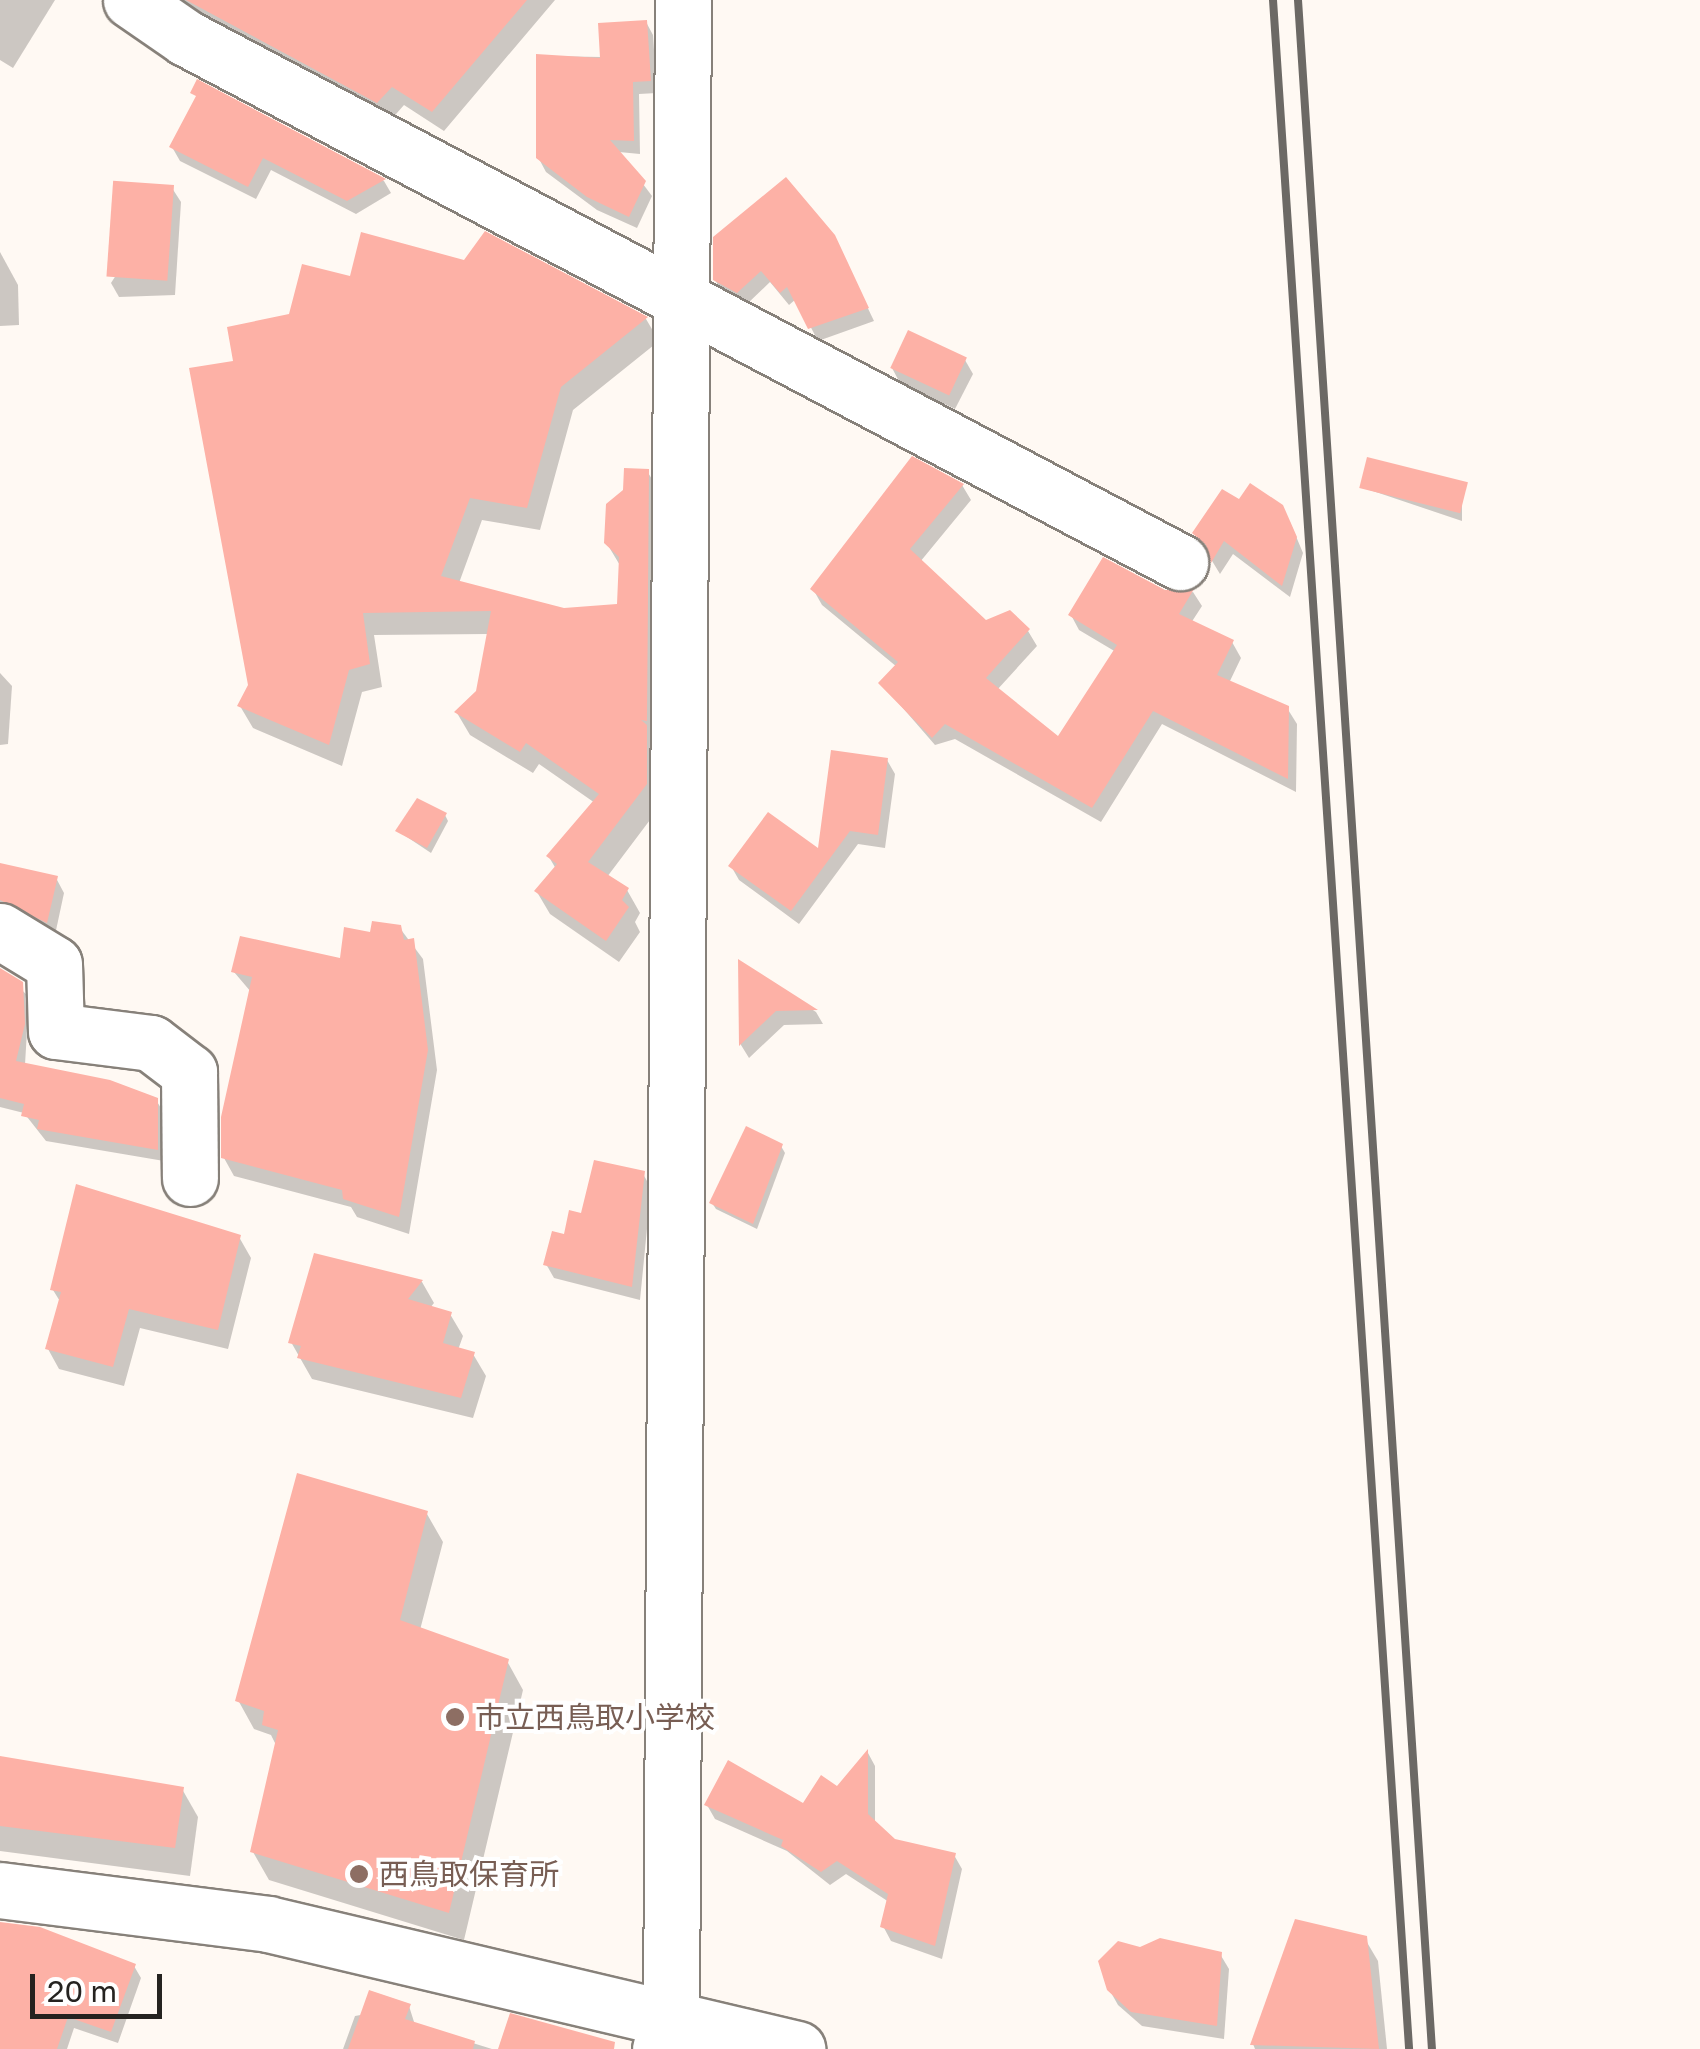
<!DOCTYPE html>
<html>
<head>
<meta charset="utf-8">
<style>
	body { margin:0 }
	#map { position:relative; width:1700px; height:2049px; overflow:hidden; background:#fff9f3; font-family:"Golos Text","Noto Sans JP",sans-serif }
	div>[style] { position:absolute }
	.shadow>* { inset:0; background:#0003 }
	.building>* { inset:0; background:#fdb1a6; transform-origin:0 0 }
	.roads { filter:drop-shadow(2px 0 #87817a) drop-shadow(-2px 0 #87817a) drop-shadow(0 2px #87817a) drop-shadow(0 -2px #87817a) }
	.minor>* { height:55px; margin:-27.5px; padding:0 27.5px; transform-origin:27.5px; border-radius:27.5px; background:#fff }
	.rail>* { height:8px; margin:-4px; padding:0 4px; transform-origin:4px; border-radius:4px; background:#6c6965 }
	.dots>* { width:28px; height:28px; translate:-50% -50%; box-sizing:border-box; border:5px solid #fff; border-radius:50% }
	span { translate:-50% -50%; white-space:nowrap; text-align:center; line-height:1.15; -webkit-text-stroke:8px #fff; paint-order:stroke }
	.education-label { font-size:30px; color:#785e54 }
	.left { translate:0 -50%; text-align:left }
	.scale { position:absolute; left:30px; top:1974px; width:132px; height:45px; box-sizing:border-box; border:5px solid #252320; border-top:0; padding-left:12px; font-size:30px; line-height:35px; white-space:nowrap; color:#252320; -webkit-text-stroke:8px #fff; paint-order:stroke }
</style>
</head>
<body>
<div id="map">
	<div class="shadow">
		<i style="clip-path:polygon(0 0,55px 0,13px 68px,0 60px)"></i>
		<i style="clip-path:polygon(171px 0,555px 0,444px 131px,404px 105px,389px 122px)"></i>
		<i style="clip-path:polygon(646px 22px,653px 35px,657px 93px,639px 94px,640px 154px,619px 152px,652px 196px,637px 228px,597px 210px,546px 172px,538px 157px,538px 56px,603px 57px)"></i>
		<i style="clip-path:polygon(198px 82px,384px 181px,391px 193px,356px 214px,271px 170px,256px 199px,180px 161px,172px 147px,197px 100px)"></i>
		<i style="clip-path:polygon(172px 188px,181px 202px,175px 295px,119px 297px,111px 283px)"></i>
		<i style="clip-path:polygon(485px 234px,646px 319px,659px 341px,573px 410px,540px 530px,482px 520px,459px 583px,563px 611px,619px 606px,621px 567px,606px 542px,647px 471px,661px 494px,659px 808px,607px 877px,627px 890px,640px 913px,635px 922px,640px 932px,619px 962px,550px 914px,537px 892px,556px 869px,549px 857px,595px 803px,539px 764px,533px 773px,470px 735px,457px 713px,478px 692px,489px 634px,374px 635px,382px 687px,362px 692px,342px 766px,253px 728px,240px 706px,250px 685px,236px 363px,291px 316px,352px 279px,465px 262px)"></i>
		<i style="clip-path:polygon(0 252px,18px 285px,19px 325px,0 326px)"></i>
		<i style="clip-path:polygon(841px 252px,874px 321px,818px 341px,796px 299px,789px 305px,770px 282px,746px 305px,723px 293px,715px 280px)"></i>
		<i style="clip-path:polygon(965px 360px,973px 374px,955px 409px,900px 383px,892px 368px)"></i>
		<i style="clip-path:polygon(962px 485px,971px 500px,920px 562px,985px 623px,1028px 631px,1037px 646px,997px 690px,1059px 740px,1116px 652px,1079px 630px,1071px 615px,1193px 592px,1202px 606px,1191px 623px,1232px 642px,1241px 658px,1229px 683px,1287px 708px,1297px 724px,1296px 792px,1162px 724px,1101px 822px,955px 739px,935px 745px,882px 684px,897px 667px,822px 605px,813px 589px)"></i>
		<i style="clip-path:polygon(1462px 485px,1462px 521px,1361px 487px)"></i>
		<i style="clip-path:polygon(1290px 522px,1303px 553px,1290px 597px,1233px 554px,1220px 574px,1195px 533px)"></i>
		<i style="clip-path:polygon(0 673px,12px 686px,8px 744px,0 745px)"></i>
		<i style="clip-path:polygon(887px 760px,895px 774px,885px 848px,858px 844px,799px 924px,739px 880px,731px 866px,820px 853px)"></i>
		<i style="clip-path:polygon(445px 815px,448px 821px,431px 853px,398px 831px)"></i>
		<i style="clip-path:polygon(0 866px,56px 878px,64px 893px,55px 935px,0 917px)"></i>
		<i style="clip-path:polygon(399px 927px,423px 959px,437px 1070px,409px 1234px,357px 1217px,351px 1207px,234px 1176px,224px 1158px,251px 992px,234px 972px,342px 961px,372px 935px)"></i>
		<i style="clip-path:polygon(740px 963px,816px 1012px,823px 1024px,784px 1025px,749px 1058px,741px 1045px)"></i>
		<i style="clip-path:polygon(0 969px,29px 997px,25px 1065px,156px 1100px,164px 1113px,164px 1161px,46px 1141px,24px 1113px,0 1107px)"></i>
		<i style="clip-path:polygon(781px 1146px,785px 1153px,757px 1229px,716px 1209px,712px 1203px)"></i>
		<i style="clip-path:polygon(643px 1174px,651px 1188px,640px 1300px,554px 1278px,546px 1264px,583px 1216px)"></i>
		<i style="clip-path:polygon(239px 1237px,251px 1258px,228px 1349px,140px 1328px,124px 1386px,59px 1369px,48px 1349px,61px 1303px,53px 1290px)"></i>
		<i style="clip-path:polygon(316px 1256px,422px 1282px,434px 1303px,430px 1308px,450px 1314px,463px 1336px,458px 1350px,473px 1354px,486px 1376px,473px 1418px,312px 1379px,291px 1342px)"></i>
		<i style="clip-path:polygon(427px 1514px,443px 1542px,420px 1630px,507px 1661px,523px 1690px,464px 1940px,269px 1880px,253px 1852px,277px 1747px,271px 1735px,254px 1729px,238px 1700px)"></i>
		<i style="clip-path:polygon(868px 1753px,875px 1766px,875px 1824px,894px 1841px,954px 1855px,962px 1869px,942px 1959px,891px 1941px,883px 1926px,889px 1902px,846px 1874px,830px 1885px,787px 1851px,715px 1819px,707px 1805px,804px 1806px,838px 1789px)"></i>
		<i style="clip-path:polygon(0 1759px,182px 1789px,198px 1817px,190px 1876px,0 1851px)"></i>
		<i style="clip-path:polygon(0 1923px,134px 1966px,141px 1978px,118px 2043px,74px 2028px,67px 2049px,0 2049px)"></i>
		<i style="clip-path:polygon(1365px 1939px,1378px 1961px,1387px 2049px,1255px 2049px,1253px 2044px)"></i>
		<i style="clip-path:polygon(1140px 1950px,1220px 1954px,1229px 1969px,1224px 2039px,1142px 2026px,1118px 2005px,1109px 1989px)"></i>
		<i style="clip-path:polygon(409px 2006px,415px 2025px,492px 2049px,343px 2049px,355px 2016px)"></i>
	</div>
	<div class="building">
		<i style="clip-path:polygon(186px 0,527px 0,432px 112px,392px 87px,377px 103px)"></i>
		<i style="clip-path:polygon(647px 20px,651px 81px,633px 82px,634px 141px,610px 140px,646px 181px,629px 217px,587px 197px,536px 158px,536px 54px,600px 58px,598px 23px)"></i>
		<i style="clip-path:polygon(197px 79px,386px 179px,347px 201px,263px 158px,248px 187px,169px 147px,196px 96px,190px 93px)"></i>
		<i style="clip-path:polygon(786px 177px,835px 235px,869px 308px,808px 329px,787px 287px,780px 293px,761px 271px,737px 293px,713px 280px,713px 237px)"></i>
		<i style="left:174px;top:185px;width:96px;height:61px;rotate:94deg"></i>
		<i style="clip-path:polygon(485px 231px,648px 317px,561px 387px,527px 508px,470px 498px,441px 576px,564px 608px,617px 604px,619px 557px,604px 543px,606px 504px,623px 490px,624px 468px,649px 469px,647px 721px,641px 720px,647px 725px,647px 784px,588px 862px,629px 888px,622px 900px,629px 907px,606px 941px,534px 891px,557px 864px,546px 856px,599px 794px,526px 743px,520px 752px,454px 712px,476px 691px,491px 611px,363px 613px,370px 664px,349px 670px,329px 745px,237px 706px,248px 685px,189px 368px,233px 361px,227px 327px,289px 314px,302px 264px,350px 276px,361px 232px,464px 260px)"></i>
		<i style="left:908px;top:330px;width:65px;height:42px;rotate:25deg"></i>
		<i style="clip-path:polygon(912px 456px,964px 484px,910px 549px,986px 620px,1010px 610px,1030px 629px,986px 678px,1058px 736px,1117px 645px,1068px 615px,1103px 557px,1165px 590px,1194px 589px,1179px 614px,1234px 640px,1217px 675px,1289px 706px,1288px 779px,1153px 711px,1092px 808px,945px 724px,932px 738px,878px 683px,898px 662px,810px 589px)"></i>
		<i style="left:1367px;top:457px;width:104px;height:32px;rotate:14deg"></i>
		<i style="clip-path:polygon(1250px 483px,1283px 505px,1297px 537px,1282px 586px,1224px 541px,1211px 563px,1206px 545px,1192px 533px,1222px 489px,1239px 499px)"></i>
		<i style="clip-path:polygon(831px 750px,888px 758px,878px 835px,850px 831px,791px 911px,728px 866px,768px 812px,818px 848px)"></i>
		<i style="clip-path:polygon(417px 798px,447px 813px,427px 848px,395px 831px)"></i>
		<i style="clip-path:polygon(0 863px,58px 876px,47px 923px,0 900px)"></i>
		<i style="clip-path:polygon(372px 921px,401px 925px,404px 940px,414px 938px,428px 1050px,399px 1217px,343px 1199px,342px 1190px,221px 1158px,221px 1117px,252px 977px,231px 972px,240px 936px,340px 958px,344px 927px,370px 932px)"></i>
		<i style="clip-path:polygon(738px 959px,818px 1010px,776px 1011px,739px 1046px)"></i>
		<i style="clip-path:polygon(0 968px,23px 982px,25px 1024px,16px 1061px,110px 1080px,158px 1098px,158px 1150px,37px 1129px,39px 1120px,21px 1116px,24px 1104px,0 1098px)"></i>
		<i style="clip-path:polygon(746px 1126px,783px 1144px,753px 1224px,709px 1203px)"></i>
		<i style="clip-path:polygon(594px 1160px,645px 1171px,632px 1287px,543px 1265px,552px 1231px,564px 1234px,569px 1210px,581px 1213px)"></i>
		<i style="clip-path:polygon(76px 1184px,241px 1235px,218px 1330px,129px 1309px,113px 1367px,45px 1349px,61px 1292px,50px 1290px)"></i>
		<i style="clip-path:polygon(314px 1253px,423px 1280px,408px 1299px,452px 1312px,443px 1343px,475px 1352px,461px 1398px,297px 1358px,301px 1346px,288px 1343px)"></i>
		<i style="clip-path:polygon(297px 1473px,428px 1511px,400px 1620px,509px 1659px,449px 1913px,250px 1852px,278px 1730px,262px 1725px,264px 1711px,235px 1701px)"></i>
		<i style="clip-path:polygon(868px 1749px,868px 1814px,895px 1839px,956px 1853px,935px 1946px,880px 1927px,888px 1894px,837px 1861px,821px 1872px,781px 1846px,783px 1840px,704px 1805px,728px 1760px,803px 1803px,821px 1775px,837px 1786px)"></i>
		<i style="clip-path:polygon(0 1756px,184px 1787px,175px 1848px,0 1826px)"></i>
		<i style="clip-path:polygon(1295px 1919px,1367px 1936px,1379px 2049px,1250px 2045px)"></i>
		<i style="clip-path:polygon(0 1922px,40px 1927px,136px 1964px,111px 2032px,68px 2017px,57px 2049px,0 2049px)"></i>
		<i style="clip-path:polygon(1160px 1938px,1222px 1952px,1217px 2026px,1131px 2012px,1107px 1990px,1098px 1961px,1118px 1941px,1140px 1947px)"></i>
		<i style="clip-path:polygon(369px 1990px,411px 2004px,405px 2019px,475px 2041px,473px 2049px,348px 2049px)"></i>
		<i style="clip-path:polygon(510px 2013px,615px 2042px,614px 2049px,498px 2049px)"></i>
	</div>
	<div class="roads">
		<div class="minor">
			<i style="left:131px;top:0;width:67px;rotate:34.6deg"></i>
			<i style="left:186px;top:38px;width:1124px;rotate:27.8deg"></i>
			<i style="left:0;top:931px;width:63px;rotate:31.4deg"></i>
			<i style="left:54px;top:964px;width:67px;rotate:88.3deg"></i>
			<i style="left:56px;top:1031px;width:96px;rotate:7.2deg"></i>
			<i style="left:151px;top:1043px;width:48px;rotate:37.3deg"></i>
			<i style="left:189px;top:1072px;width:106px;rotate:89.5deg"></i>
			<i style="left:0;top:1890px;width:270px;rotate:7.2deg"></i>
			<i style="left:268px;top:1924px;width:544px;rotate:13.29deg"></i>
			<i style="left:660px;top:2049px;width:35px;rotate:-72deg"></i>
			<i style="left:671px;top:2016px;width:2016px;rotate:-89.66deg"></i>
		</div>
	</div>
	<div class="rail">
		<i style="left:1273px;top:0;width:2054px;rotate:86.2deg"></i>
		<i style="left:1298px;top:0;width:2053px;rotate:86.26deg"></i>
	</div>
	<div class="dots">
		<i style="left:455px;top:1717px;background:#8d6e63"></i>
		<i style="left:359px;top:1874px;background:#8d6e63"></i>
	</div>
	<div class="education-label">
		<span class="left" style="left:475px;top:1717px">市立西鳥取小学校</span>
		<span class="left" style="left:379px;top:1874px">西鳥取保育所</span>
	</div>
	<div class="scale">20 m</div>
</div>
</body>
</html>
